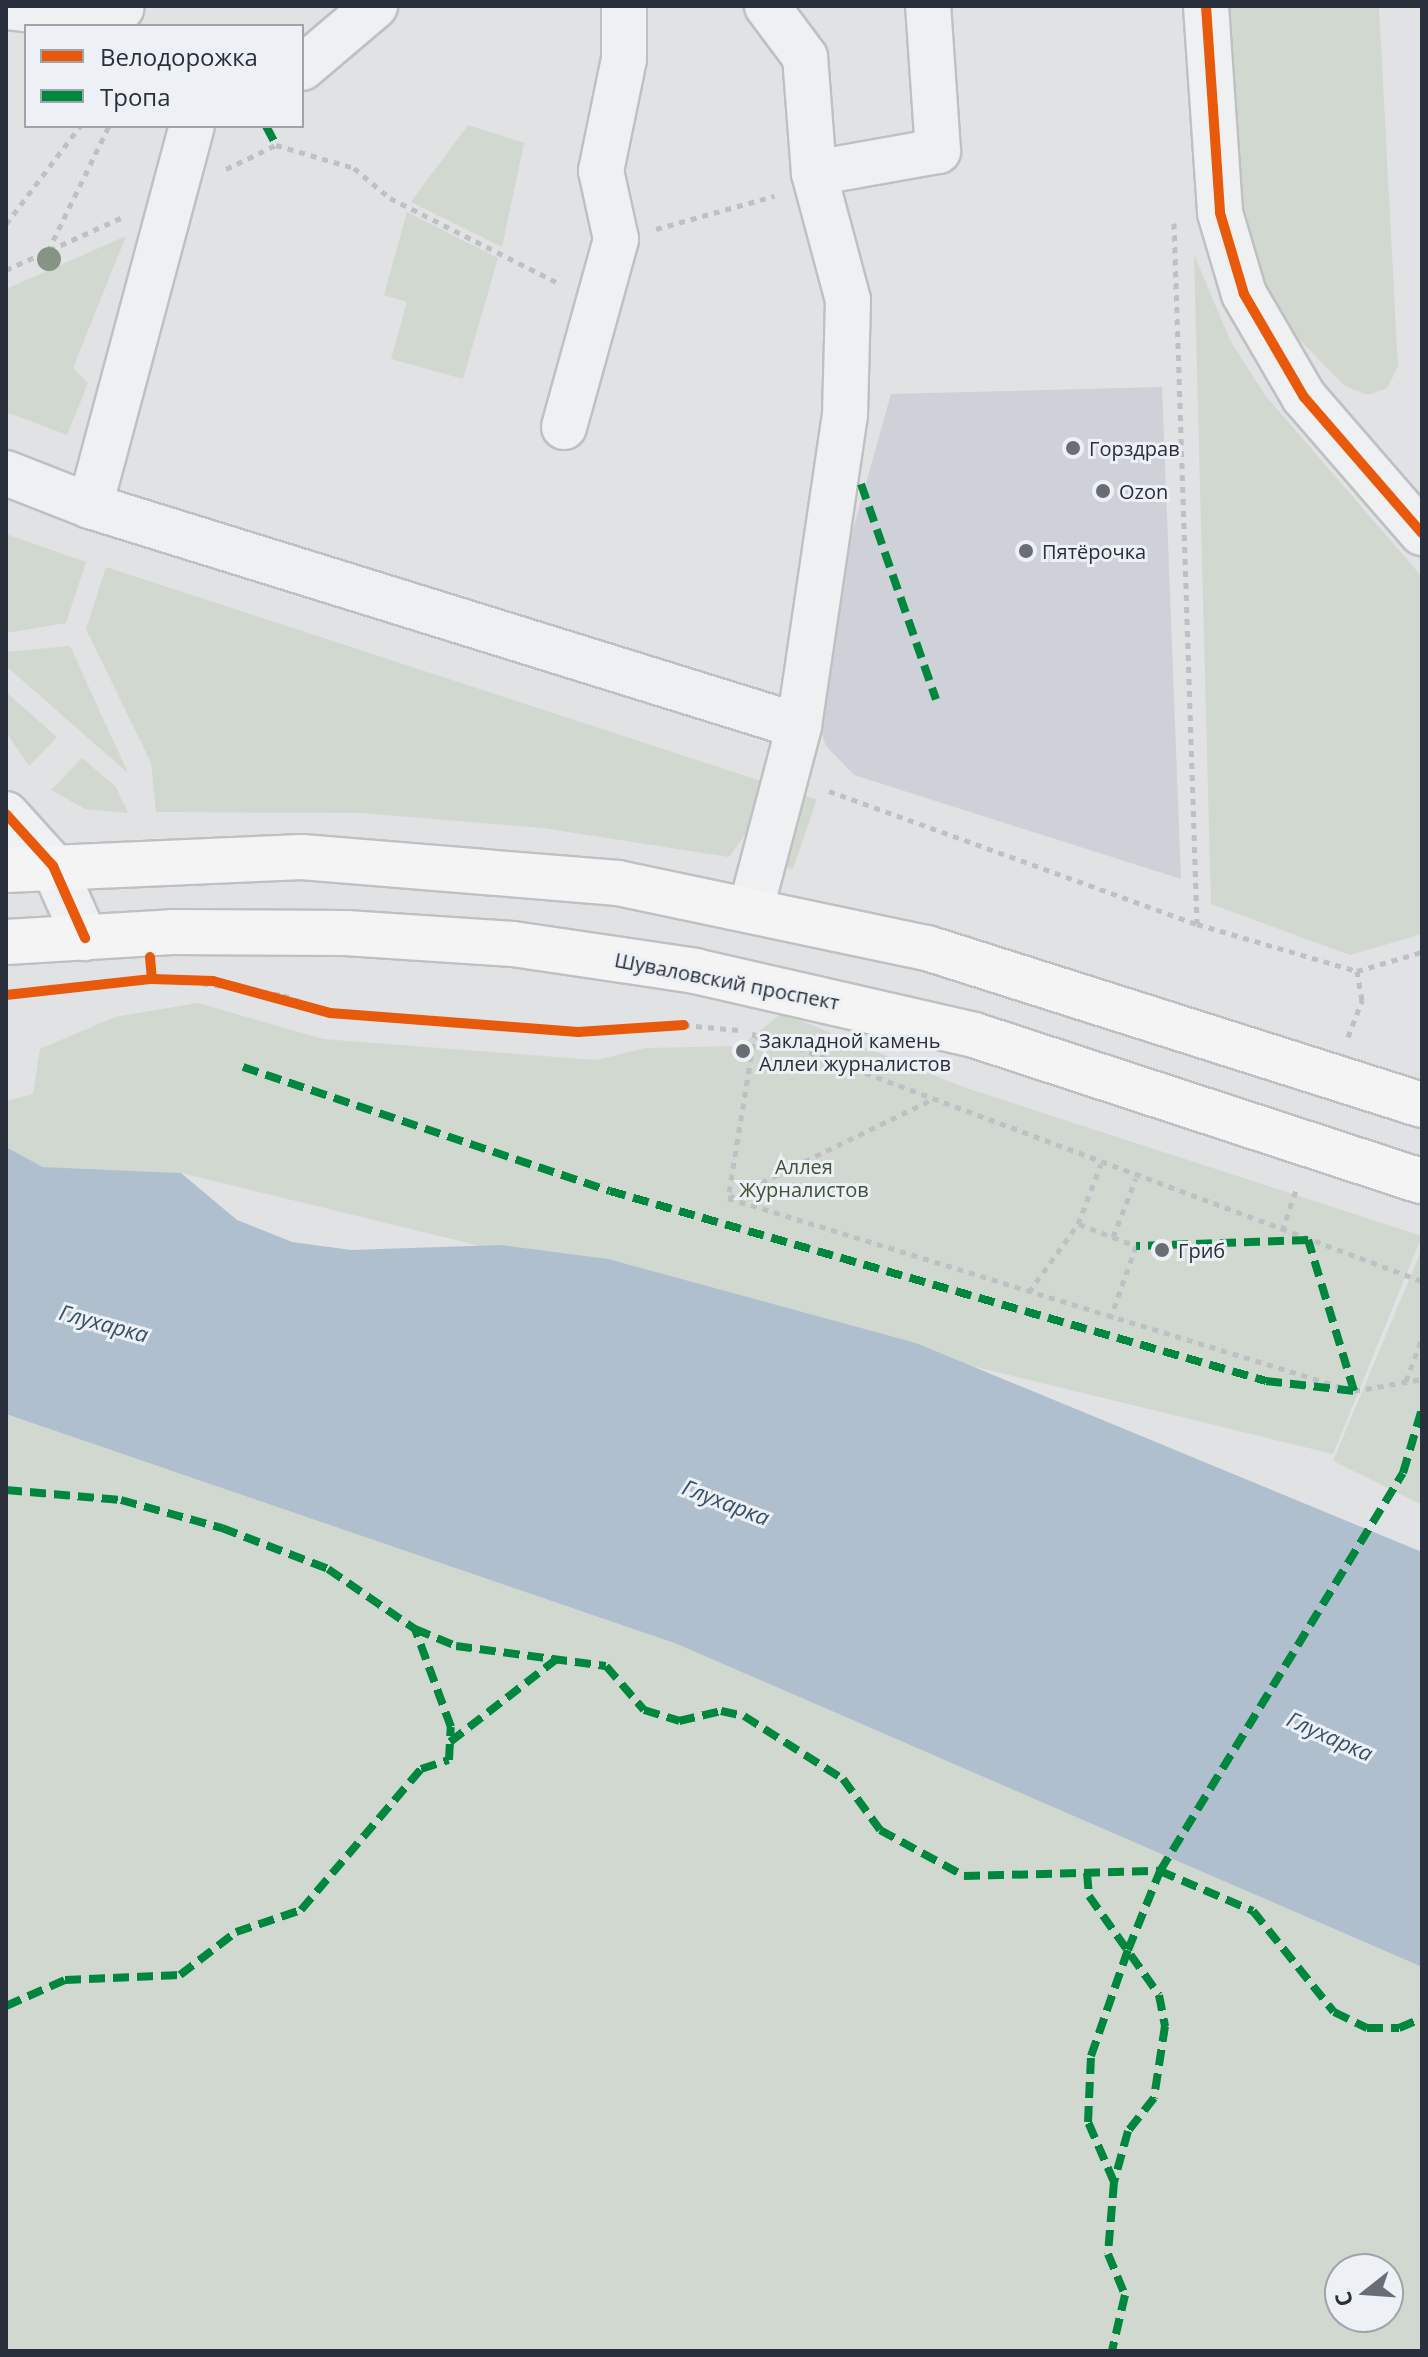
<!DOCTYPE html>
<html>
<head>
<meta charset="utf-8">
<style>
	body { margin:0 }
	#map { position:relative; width:1428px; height:2357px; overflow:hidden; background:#e0e2e4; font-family:"Open Sans",sans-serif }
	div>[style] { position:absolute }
	.built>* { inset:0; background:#ced1d7 }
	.green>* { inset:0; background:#d1d8d0 }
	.water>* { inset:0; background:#b0bfcd }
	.path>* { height:5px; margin-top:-2.5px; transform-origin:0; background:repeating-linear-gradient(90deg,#bec0c3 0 6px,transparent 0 12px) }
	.roads { filter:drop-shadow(2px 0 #bec0c2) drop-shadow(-2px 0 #bec0c2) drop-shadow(0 2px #bec0c2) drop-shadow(0 -2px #bec0c2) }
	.minor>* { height:44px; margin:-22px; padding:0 22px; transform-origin:22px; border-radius:22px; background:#eff0f1 }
	.major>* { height:44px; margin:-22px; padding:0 22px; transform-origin:22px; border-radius:22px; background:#f4f4f5 }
	.quiet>* { height:8px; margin-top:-4px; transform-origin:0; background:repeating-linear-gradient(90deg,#00873e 0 16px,transparent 0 24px) }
	.cycleway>* { height:10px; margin:-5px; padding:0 5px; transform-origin:5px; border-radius:5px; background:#e8590c }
	.trees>* { width:24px; height:24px; margin:-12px; border-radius:50%; background:#879485 }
	.dots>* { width:22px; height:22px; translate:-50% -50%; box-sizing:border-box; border:4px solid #edf0f4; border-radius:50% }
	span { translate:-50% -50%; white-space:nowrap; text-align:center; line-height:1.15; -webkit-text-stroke:6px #edf0f4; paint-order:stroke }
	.poi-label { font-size:20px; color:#29303b }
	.left { translate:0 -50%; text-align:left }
	.street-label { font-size:20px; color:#29303b }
	.park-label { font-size:20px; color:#3e5537 }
	.water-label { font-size:22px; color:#37506a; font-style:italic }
	.frame { position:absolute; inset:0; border:8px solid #29303b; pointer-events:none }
	.legend { position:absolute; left:24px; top:24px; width:280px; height:104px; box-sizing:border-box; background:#edf0f4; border:2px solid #9fa3aa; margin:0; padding:10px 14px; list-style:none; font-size:24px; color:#29303b }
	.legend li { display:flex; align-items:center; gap:16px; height:40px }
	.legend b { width:40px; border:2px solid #9fa3aa }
	.north { position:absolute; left:1324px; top:2253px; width:80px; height:80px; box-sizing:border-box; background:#edf0f4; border:2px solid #9fa3aa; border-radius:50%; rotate:253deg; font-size:22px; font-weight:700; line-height:32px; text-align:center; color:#29303b }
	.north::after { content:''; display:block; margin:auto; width:28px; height:36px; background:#696e76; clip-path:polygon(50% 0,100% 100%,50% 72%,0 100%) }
</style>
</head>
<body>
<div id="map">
	<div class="built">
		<i style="clip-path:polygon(1162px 387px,1181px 879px,854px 775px,826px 746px,813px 709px,812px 675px,891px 394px)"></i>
	</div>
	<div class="green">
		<i style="clip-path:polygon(1230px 6px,1379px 6px,1398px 367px,1387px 388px,1368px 395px,1345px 386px,1293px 333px,1263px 279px,1241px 209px)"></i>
		<i style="clip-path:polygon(468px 125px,524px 143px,502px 247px,411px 202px)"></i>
		<i style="clip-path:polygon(407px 212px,498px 258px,463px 379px,391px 359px,407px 302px,384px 295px)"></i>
		<i style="clip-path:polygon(126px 236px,73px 368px,88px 383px,67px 435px,6px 412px,6px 289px)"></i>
		<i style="clip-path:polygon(1194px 255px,1231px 342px,1265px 395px,1422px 577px,1422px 934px,1350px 955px,1211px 904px)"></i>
		<i style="clip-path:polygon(6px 534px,86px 562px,66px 623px,6px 633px)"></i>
		<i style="clip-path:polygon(106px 567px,761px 781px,751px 826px,729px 857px,543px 828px,362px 813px,156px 812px,151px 763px,86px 629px)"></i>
		<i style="clip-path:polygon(70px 646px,128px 773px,6px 666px,6px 652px)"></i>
		<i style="clip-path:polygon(6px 692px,57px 737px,29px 766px,6px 732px)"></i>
		<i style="clip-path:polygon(82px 758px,116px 787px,128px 813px,85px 809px,51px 790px)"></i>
		<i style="clip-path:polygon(796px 794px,817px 799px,793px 869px,786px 868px,786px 842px)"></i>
		<i style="clip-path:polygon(198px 1003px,323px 1039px,596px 1060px,646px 1048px,741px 1046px,782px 1013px,963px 1087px,1422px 1236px,1333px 1454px,181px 1173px,43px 1167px,6px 1147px,6px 1101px,33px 1094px,40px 1049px,115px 1017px)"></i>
		<i style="clip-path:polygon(1422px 1249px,1422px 1505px,1333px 1461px)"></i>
		<i style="clip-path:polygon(evenodd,6px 1414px,677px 1644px,1422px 1967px,1422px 2351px,6px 2351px,6px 1414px,1340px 2269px,1388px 2269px,1388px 2317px,1340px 2317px,1340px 2269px)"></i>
	</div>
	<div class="water">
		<i style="clip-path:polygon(6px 1147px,43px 1167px,181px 1173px,237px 1220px,292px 1242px,351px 1250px,501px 1245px,608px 1259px,916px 1343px,1422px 1552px,1422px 1967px,677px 1644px,6px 1414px)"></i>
	</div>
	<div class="path">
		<i style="left:226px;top:169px;width:55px;rotate:-25.6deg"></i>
		<i style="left:276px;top:145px;width:81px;rotate:16.4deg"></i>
		<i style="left:354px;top:168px;width:47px;rotate:39.8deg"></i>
		<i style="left:390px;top:198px;width:191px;rotate:26.8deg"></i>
		<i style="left:1174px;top:223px;width:701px;rotate:88.12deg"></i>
		<i style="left:6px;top:224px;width:123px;rotate:-52.9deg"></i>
		<i style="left:656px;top:229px;width:123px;rotate:-15.6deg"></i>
		<i style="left:48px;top:251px;width:139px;rotate:-64deg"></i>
		<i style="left:6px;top:270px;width:128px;rotate:-24.4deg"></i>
		<i style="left:829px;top:791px;width:391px;rotate:19.9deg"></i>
		<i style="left:1197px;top:924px;width:167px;rotate:16.4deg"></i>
		<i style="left:1357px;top:971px;width:68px;rotate:-16.3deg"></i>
		<i style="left:179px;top:980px;width:105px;rotate:8.2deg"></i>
		<i style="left:283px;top:995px;width:50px;rotate:21deg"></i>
		<i style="left:330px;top:1013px;width:249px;rotate:4.4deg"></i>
		<i style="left:578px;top:1032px;width:106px;rotate:-3.8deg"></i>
		<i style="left:684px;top:1025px;width:55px;rotate:5.2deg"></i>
		<i style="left:6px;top:995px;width:86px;rotate:-6.7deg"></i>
		<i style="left:755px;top:1032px;width:168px;rotate:99.2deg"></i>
		<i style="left:728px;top:1198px;width:655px;rotate:17.13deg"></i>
		<i style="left:1354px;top:1391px;width:69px;rotate:-10deg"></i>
		<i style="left:764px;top:1035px;width:702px;rotate:20.5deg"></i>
		<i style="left:1348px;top:1037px;width:40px;rotate:-69deg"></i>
		<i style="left:1362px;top:1000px;width:29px;rotate:-100deg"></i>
		<i style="left:729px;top:1198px;width:225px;rotate:-25.9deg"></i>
		<i style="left:1079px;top:1224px;width:61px;rotate:21.1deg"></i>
		<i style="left:1136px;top:1246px;width:77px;rotate:109.6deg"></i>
		<i style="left:1282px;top:1231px;width:43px;rotate:-71.1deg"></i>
		<i style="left:1113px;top:1237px;width:63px;rotate:-68.7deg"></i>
		<i style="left:1029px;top:1292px;width:84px;rotate:-54.2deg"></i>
		<i style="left:1078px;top:1224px;width:64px;rotate:-69deg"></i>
		<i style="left:1406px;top:1381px;width:46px;rotate:-69.6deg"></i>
	</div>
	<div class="roads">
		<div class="minor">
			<i style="left:1206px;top:6px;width:207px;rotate:86.1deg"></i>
			<i style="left:1220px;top:213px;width:84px;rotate:73.5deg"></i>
			<i style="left:1244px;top:294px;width:119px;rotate:59.8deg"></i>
			<i style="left:1304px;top:397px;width:180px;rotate:49.1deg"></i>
			<i style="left:6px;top:7px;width:69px;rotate:6.6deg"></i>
			<i style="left:75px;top:15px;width:47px;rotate:-8.7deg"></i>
			<i style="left:302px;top:68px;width:96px;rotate:-40.3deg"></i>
			<i style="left:814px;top:173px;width:126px;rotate:-10.1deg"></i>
			<i style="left:938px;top:151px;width:145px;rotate:-93.9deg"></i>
			<i style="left:564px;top:427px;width:195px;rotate:-74.5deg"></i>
			<i style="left:616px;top:239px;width:70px;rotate:-102.4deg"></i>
			<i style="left:601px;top:171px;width:114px;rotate:-78.4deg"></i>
			<i style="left:624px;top:59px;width:53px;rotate:-90deg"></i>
			<i style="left:6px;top:473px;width:90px;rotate:21.4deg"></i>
			<i style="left:90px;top:506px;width:742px;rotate:17.24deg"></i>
			<i style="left:799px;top:726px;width:314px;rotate:-81.6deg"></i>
			<i style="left:845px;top:415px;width:115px;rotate:-88.5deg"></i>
			<i style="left:848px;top:300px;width:131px;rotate:-105deg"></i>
			<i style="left:814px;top:173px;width:116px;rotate:-94.4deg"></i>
			<i style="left:805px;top:57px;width:64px;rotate:-126.7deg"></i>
			<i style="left:90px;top:506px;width:393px;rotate:-75deg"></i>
			<i style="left:6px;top:814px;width:70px;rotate:47.9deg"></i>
			<i style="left:53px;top:866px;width:79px;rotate:66deg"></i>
			<i style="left:751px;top:908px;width:188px;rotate:-75.2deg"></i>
		</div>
		<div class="major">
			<i style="left:6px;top:870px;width:296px;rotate:-2.5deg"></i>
			<i style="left:302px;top:857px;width:317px;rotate:4.7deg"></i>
			<i style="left:618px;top:883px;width:316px;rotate:11.9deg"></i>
			<i style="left:927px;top:948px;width:519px;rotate:17.6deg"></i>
			<i style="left:6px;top:942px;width:166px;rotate:-3.4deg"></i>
			<i style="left:172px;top:932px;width:174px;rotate:0.3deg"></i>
			<i style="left:346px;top:933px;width:167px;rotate:3.8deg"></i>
			<i style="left:513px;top:944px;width:184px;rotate:8.4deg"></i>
			<i style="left:695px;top:971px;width:286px;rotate:12.9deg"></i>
			<i style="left:974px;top:1035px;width:471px;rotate:18.1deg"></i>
		</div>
	</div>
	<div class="quiet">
		<i style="left:266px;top:126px;width:21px;rotate:62deg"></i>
		<i style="left:861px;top:484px;width:228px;rotate:70.8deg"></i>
		<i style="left:243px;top:1067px;width:387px;rotate:18.7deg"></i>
		<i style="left:610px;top:1191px;width:683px;rotate:16.15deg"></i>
		<i style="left:1266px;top:1381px;width:89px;rotate:6.5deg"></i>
		<i style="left:1354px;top:1391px;width:158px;rotate:-106.9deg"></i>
		<i style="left:1308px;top:1240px;width:172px;rotate:178deg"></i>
		<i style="left:6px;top:1490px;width:115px;rotate:5deg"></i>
		<i style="left:121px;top:1500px;width:105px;rotate:15.5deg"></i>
		<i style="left:222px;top:1528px;width:114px;rotate:21.1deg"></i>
		<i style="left:328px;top:1569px;width:106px;rotate:34.6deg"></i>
		<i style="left:415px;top:1629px;width:44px;rotate:22.5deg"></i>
		<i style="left:456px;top:1646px;width:151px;rotate:7.6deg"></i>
		<i style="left:606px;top:1666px;width:58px;rotate:49.2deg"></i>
		<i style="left:644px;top:1710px;width:37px;rotate:17deg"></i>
		<i style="left:679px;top:1721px;width:43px;rotate:-13.4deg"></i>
		<i style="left:721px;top:1711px;width:24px;rotate:12deg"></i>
		<i style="left:744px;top:1716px;width:117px;rotate:32.5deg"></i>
		<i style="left:843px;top:1779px;width:63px;rotate:54deg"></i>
		<i style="left:880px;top:1830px;width:96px;rotate:28.7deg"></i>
		<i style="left:964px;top:1876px;width:196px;rotate:-1.5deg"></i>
		<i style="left:1160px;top:1871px;width:101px;rotate:23.3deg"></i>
		<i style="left:1253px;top:1911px;width:129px;rotate:51.3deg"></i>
		<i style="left:1334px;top:2012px;width:37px;rotate:26deg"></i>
		<i style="left:1367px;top:2028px;width:32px"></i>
		<i style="left:1399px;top:2028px;width:25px;rotate:-23deg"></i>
		<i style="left:450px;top:1742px;width:137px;rotate:-37.9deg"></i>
		<i style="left:1087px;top:1873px;width:23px;rotate:85deg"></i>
		<i style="left:1089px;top:1896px;width:121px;rotate:54.7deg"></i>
		<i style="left:1159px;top:1995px;width:32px;rotate:79deg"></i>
		<i style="left:1165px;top:2026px;width:73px;rotate:98.7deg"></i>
		<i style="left:1154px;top:2098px;width:42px;rotate:128.2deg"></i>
		<i style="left:1128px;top:2131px;width:53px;rotate:105.4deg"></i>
		<i style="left:1114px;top:2182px;width:72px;rotate:94.8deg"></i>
		<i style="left:1108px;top:2254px;width:44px;rotate:67.5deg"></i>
		<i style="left:1125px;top:2295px;width:57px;rotate:103.1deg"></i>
		<i style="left:6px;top:2006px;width:64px;rotate:-23.8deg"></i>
		<i style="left:65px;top:1980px;width:115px;rotate:-2.5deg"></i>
		<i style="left:180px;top:1975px;width:71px;rotate:-37.5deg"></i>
		<i style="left:236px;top:1932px;width:69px;rotate:-18.7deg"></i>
		<i style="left:301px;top:1910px;width:185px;rotate:-49.6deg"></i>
		<i style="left:421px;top:1769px;width:29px;rotate:-18deg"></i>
		<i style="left:449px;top:1760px;width:33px;rotate:-87deg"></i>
		<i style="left:451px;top:1727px;width:104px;rotate:-110.2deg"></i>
		<i style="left:1114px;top:2182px;width:65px;rotate:-113.4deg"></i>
		<i style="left:1088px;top:2122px;width:66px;rotate:-87.4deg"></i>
		<i style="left:1091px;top:2056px;width:112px;rotate:-70.8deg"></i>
		<i style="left:1128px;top:1950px;width:85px;rotate:-67.9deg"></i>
		<i style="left:1160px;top:1871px;width:466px;rotate:-58.6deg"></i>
		<i style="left:1403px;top:1473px;width:67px;rotate:-73.5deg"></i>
	</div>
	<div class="cycleway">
		<i style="left:1206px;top:6px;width:207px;rotate:86.1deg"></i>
		<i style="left:1220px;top:213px;width:84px;rotate:73.5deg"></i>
		<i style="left:1244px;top:294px;width:119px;rotate:59.8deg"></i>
		<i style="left:1304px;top:397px;width:180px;rotate:49.1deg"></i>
		<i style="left:6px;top:814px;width:70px;rotate:47.9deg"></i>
		<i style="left:53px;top:866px;width:79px;rotate:66deg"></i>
		<i style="left:150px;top:957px;width:22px;rotate:85deg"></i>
		<i style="left:152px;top:979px;width:61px;rotate:1.9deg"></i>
		<i style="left:213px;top:981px;width:121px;rotate:15.3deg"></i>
		<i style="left:330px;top:1013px;width:249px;rotate:4.4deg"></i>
		<i style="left:578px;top:1032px;width:106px;rotate:-3.8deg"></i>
		<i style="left:6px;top:995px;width:147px;rotate:-6.3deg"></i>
	</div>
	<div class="trees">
		<i style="left:49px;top:259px"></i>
	</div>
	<div class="dots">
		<i style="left:1073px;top:448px;background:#696e76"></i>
		<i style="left:1103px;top:491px;background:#696e76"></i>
		<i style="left:1026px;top:551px;background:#696e76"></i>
		<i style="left:743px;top:1051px;background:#696e76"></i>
		<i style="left:1162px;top:1250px;background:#696e76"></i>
	</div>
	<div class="poi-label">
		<span class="left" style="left:1089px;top:448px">Горздрав</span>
		<span class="left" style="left:1119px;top:491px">Ozon</span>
		<span class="left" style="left:1042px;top:551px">Пятёрочка</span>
		<span class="left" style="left:759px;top:1052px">Закладной камень<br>Аллеи журналистов</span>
		<span class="left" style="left:1178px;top:1250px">Гриб</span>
	</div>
	<div class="street-label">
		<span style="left:727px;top:981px;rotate:11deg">Шуваловский проспект</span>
	</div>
	<div class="park-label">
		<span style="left:804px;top:1178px">Аллея<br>Журналистов</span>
	</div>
	<div class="water-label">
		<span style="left:104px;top:1323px;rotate:15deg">Глухарка</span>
		<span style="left:726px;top:1502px;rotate:21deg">Глухарка</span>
		<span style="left:1330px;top:1736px;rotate:24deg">Глухарка</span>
	</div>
	<div class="frame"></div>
	<ul class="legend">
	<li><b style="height:10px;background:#e8590c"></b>Велодорожка</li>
	<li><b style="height:10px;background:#00873e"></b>Тропа</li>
	</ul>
	<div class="north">С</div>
</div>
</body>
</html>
